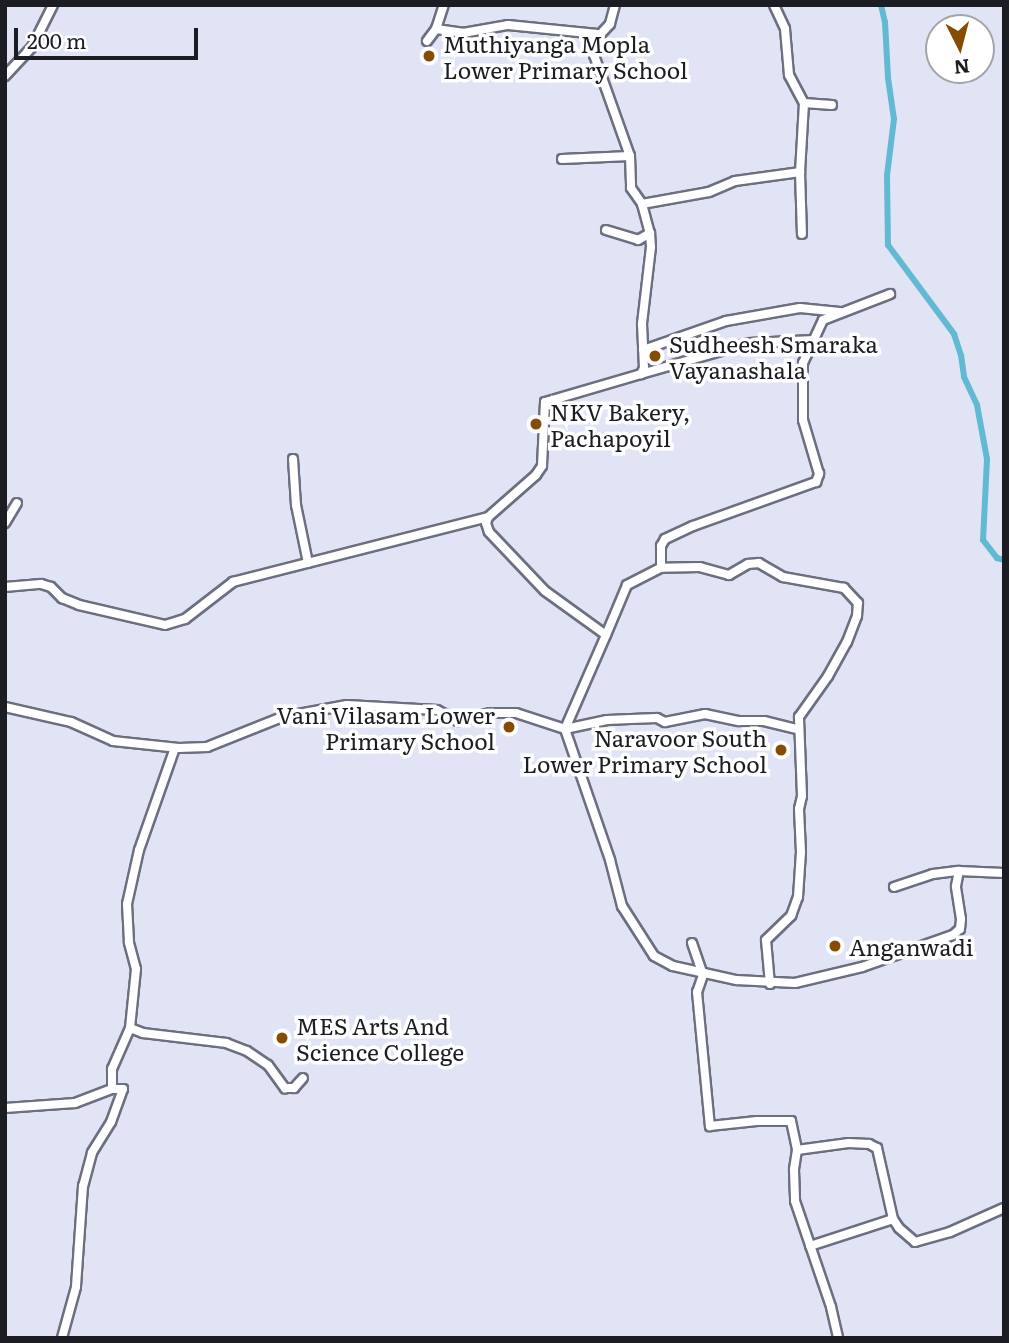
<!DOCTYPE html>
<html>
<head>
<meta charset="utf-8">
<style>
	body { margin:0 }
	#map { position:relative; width:1009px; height:1343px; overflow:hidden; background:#e0e4f5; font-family:Literata,serif }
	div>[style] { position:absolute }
	.canal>* { height:6px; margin:-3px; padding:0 3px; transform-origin:3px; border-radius:3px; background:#62b9d2 }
	.roads { filter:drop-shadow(2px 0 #6c6f7f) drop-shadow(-2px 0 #6c6f7f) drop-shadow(0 2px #6c6f7f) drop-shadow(0 -2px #6c6f7f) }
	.minor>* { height:8px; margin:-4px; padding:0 4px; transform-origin:4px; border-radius:4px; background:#fff }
	.dots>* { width:19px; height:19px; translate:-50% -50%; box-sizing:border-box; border:4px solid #fff; border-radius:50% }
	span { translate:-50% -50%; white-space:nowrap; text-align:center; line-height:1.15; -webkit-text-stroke:7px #fff; paint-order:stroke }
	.poi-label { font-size:23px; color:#1c1d23 }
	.left { translate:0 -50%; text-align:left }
	.right { translate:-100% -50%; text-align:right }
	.frame { position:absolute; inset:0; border:7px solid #1c1d23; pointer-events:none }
	.north { position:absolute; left:925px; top:14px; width:70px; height:70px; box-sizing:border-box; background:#fff; border:2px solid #a4a5a7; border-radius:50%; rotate:174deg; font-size:19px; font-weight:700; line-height:28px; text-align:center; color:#1c1d23 }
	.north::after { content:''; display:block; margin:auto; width:24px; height:32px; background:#864c01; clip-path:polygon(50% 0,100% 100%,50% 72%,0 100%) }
	.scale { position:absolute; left:14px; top:28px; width:184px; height:32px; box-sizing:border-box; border:4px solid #1c1d23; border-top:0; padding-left:9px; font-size:21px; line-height:24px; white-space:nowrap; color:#1c1d23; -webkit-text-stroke:5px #fff; paint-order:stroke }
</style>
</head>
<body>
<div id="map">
	<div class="canal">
		<i style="left:881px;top:5px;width:17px;rotate:77deg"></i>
		<i style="left:885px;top:22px;width:56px;rotate:86.9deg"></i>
		<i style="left:888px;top:78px;width:41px;rotate:81.7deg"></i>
		<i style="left:894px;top:119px;width:56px;rotate:97.1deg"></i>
		<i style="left:887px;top:175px;width:70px;rotate:89.2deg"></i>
		<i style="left:888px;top:245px;width:111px;rotate:53.4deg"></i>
		<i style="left:954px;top:334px;width:22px;rotate:72deg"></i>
		<i style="left:961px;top:355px;width:22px;rotate:82deg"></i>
		<i style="left:964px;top:377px;width:31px;rotate:65deg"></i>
		<i style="left:977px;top:405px;width:55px;rotate:79.5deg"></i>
		<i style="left:987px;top:459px;width:81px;rotate:92.8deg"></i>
		<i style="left:983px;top:540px;width:23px;rotate:52deg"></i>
		<i style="left:997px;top:558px;width:7px;rotate:16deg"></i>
	</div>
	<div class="roads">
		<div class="minor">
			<i style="left:615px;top:5px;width:20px;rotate:105deg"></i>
			<i style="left:610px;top:24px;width:25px;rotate:133deg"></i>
			<i style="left:593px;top:42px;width:13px;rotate:86deg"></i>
			<i style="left:594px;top:55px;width:107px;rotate:70.4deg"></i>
			<i style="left:630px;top:156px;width:32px;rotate:88deg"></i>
			<i style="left:631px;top:188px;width:19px;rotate:55deg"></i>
			<i style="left:642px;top:204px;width:30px;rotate:75deg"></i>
			<i style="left:650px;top:233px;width:14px;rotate:86deg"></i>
			<i style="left:651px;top:247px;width:78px;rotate:96.7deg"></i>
			<i style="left:642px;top:324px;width:44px;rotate:87.4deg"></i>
			<i style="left:644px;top:368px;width:7px;rotate:117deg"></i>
			<i style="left:641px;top:374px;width:100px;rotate:163.7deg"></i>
			<i style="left:545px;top:402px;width:64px;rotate:92.7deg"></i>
			<i style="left:542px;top:466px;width:11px;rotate:124deg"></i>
			<i style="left:536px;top:475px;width:64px;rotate:138.8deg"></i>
			<i style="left:488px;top:517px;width:6px;rotate:108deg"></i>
			<i style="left:486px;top:523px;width:9px;rotate:72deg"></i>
			<i style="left:489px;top:532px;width:81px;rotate:46.5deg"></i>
			<i style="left:545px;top:591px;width:75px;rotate:35.8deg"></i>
			<i style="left:606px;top:635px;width:103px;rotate:113.6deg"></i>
			<i style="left:565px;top:729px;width:139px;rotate:71deg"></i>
			<i style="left:610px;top:860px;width:48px;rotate:75.4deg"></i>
			<i style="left:622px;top:906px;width:59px;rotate:57.4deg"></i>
			<i style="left:654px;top:956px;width:21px;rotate:28deg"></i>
			<i style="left:673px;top:966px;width:65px;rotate:12.5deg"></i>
			<i style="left:736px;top:980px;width:59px;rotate:2.9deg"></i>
			<i style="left:795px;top:983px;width:69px;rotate:-13.4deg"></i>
			<i style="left:862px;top:967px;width:96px;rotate:-19.4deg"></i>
			<i style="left:953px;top:935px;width:9px;rotate:-41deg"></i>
			<i style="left:960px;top:929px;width:10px;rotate:-84deg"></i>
			<i style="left:961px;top:919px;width:33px;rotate:-99deg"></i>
			<i style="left:956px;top:886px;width:15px;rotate:-79deg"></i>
			<i style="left:959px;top:871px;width:45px;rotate:2.5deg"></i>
			<i style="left:774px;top:5px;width:26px;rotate:65deg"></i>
			<i style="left:785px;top:29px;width:46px;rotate:85deg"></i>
			<i style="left:789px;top:75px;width:32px;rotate:62deg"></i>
			<i style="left:804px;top:103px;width:69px;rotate:93.3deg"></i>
			<i style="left:800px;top:172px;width:62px;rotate:88.2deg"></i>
			<i style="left:436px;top:29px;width:27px;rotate:8deg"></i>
			<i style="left:463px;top:33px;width:46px;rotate:-10.1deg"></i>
			<i style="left:508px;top:25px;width:90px;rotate:5.7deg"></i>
			<i style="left:427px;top:41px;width:15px;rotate:-53deg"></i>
			<i style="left:436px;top:29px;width:25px;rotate:-72deg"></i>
			<i style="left:5px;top:76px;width:40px;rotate:-47deg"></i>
			<i style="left:32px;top:47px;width:47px;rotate:-63.4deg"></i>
			<i style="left:804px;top:103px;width:28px;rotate:4deg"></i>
			<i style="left:562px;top:159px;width:68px;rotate:-2.5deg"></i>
			<i style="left:642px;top:204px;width:68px;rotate:-10.2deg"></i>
			<i style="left:709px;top:192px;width:28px;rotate:-23deg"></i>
			<i style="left:735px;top:181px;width:66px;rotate:-7.9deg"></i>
			<i style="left:606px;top:230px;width:34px;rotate:17deg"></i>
			<i style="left:638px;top:240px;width:14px;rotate:-30deg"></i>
			<i style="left:643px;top:350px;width:88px;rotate:-19.3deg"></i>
			<i style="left:726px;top:321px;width:75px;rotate:-10deg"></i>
			<i style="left:800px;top:308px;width:40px;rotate:5.7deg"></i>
			<i style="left:641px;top:374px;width:112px;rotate:-16deg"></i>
			<i style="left:749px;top:343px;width:65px;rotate:-2.6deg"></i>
			<i style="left:293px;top:459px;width:46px;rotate:86.3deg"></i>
			<i style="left:296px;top:505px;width:59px;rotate:78.3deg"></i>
			<i style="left:5px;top:523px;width:23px;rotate:-59deg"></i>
			<i style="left:5px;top:587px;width:36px;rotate:-5deg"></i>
			<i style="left:41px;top:584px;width:10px;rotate:17deg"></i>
			<i style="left:51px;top:587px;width:16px;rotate:45deg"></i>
			<i style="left:62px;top:598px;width:18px;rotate:22deg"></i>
			<i style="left:79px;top:605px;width:88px;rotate:13.1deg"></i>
			<i style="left:165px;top:625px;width:21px;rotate:-17deg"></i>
			<i style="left:185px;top:619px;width:61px;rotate:-37.6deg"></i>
			<i style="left:233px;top:582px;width:263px;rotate:-14.3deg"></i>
			<i style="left:606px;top:635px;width:54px;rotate:-67.2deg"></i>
			<i style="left:627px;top:585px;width:38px;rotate:-27deg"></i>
			<i style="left:5px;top:707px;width:68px;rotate:12.8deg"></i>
			<i style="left:71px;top:722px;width:46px;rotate:24.3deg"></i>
			<i style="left:113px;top:741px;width:66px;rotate:6.1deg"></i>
			<i style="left:179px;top:748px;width:28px;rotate:-2deg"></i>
			<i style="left:207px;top:747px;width:81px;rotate:-21.8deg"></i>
			<i style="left:282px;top:717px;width:66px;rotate:-10.5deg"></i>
			<i style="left:347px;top:705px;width:90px;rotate:3.2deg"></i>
			<i style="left:437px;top:710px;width:24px;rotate:28deg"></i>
			<i style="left:458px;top:721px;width:33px;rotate:-14deg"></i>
			<i style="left:490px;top:713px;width:26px"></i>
			<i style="left:516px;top:713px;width:52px;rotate:18.1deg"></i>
			<i style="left:565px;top:729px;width:43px;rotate:-12.1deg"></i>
			<i style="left:607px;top:720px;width:50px;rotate:-2.3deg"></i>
			<i style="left:657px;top:718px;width:9px;rotate:27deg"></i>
			<i style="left:665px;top:722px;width:41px;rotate:-11.3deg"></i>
			<i style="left:705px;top:714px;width:35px;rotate:12deg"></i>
			<i style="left:739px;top:721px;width:25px"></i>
			<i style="left:764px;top:721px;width:34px;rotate:14deg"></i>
			<i style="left:894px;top:887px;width:41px;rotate:-18.4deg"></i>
			<i style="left:933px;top:874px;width:26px;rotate:-7deg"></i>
			<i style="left:692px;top:943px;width:34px;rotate:71deg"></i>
			<i style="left:703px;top:975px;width:18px;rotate:109deg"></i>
			<i style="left:697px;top:992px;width:135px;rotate:84.5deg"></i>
			<i style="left:710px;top:1126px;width:47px;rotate:-6.1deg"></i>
			<i style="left:757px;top:1121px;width:34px"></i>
			<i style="left:791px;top:1121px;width:30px;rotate:78deg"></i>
			<i style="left:797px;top:1150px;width:20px;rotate:99deg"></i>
			<i style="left:794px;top:1170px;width:31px;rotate:88deg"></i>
			<i style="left:795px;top:1201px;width:112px;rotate:71.2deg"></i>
			<i style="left:831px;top:1307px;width:32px;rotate:77deg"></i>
			<i style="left:770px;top:984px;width:44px;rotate:-95.2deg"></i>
			<i style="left:766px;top:940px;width:35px;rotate:-44deg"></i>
			<i style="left:791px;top:916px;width:20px;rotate:-70deg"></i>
			<i style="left:798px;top:897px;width:45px;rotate:-86.2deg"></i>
			<i style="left:801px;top:852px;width:43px;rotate:-92.7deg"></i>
			<i style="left:799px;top:809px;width:13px;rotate:-77deg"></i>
			<i style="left:802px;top:796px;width:79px;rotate:-92.2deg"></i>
			<i style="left:799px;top:717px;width:50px;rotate:-54.7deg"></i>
			<i style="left:828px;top:676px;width:39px;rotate:-61deg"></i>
			<i style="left:847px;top:642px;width:28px;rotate:-69deg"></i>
			<i style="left:857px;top:616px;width:13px;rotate:-86deg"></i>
			<i style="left:858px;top:603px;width:21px;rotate:-133deg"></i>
			<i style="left:844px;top:588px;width:62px;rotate:-169.8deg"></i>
			<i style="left:783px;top:577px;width:28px;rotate:-150deg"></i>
			<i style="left:759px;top:563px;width:11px;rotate:175deg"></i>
			<i style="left:748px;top:564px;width:22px;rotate:150deg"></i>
			<i style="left:729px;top:575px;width:30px;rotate:-165deg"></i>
			<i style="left:700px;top:567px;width:39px;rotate:179deg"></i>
			<i style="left:661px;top:568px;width:22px;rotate:-90deg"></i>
			<i style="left:661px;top:546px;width:8px;rotate:-60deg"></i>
			<i style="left:665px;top:539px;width:31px;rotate:-25deg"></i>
			<i style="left:693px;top:526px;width:131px;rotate:-19.7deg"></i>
			<i style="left:816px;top:482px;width:9px;rotate:-69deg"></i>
			<i style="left:819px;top:474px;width:56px;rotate:-106.5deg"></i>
			<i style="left:803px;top:420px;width:57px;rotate:-90deg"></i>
			<i style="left:803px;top:363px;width:47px;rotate:-65.1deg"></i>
			<i style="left:823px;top:320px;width:72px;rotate:-21.2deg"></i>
			<i style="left:130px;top:1028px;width:14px;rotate:21deg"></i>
			<i style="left:143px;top:1033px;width:84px;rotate:6.9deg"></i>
			<i style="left:226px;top:1043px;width:22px;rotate:21deg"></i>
			<i style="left:247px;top:1051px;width:25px;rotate:34deg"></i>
			<i style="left:268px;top:1065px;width:29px;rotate:54deg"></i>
			<i style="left:285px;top:1088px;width:9px"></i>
			<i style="left:294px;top:1088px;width:13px;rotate:-48deg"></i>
			<i style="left:112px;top:1089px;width:20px;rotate:-90deg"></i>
			<i style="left:112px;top:1069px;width:45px;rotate:-66.3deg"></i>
			<i style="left:130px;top:1028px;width:59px;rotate:-84.2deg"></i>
			<i style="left:136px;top:969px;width:28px;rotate:-105deg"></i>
			<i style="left:129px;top:942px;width:38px;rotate:-93deg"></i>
			<i style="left:127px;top:904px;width:55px;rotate:-77.5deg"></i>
			<i style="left:139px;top:850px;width:108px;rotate:-70.6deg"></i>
			<i style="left:5px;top:1108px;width:70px;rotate:-4.1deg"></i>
			<i style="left:75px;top:1103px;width:40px;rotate:-21deg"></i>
			<i style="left:112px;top:1089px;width:11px"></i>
			<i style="left:123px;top:1089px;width:35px;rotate:110deg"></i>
			<i style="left:111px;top:1122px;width:36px;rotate:122deg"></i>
			<i style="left:92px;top:1153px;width:34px;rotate:105deg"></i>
			<i style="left:83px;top:1186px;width:101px;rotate:94deg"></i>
			<i style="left:76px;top:1287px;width:53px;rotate:105.4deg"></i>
			<i style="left:797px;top:1150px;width:52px;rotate:-7.7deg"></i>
			<i style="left:849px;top:1143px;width:20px;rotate:3deg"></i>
			<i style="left:869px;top:1144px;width:9px;rotate:27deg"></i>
			<i style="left:877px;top:1148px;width:73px;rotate:77.3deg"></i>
			<i style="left:893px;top:1219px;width:11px;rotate:56deg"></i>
			<i style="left:899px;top:1228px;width:21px;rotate:41deg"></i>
			<i style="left:915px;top:1242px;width:36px;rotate:-16deg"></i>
			<i style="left:950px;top:1232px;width:59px;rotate:-24deg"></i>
			<i style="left:810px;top:1246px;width:87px;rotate:-18deg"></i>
		</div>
	</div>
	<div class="dots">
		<i style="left:429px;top:56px;background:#864c01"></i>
		<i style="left:655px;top:356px;background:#864c01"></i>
		<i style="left:536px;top:424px;background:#864c01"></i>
		<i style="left:509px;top:727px;background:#864c01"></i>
		<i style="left:781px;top:750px;background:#864c01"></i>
		<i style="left:835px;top:946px;background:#864c01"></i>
		<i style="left:282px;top:1038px;background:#864c01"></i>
	</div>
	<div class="poi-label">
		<span class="left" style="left:443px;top:56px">Muthiyanga Mopla<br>Lower Primary School</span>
		<span class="left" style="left:669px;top:356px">Sudheesh Smaraka<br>Vayanashala</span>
		<span class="left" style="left:550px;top:424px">NKV Bakery,<br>Pachapoyil</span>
		<span class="right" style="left:495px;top:727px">Vani Vilasam Lower<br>Primary School</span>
		<span class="right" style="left:767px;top:750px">Naravoor South<br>Lower Primary School</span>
		<span class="left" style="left:849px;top:946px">Anganwadi</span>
		<span class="left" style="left:296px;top:1038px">MES Arts And<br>Science College</span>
	</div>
	<div class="frame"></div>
	<div class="north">N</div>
	<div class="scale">200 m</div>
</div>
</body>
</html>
